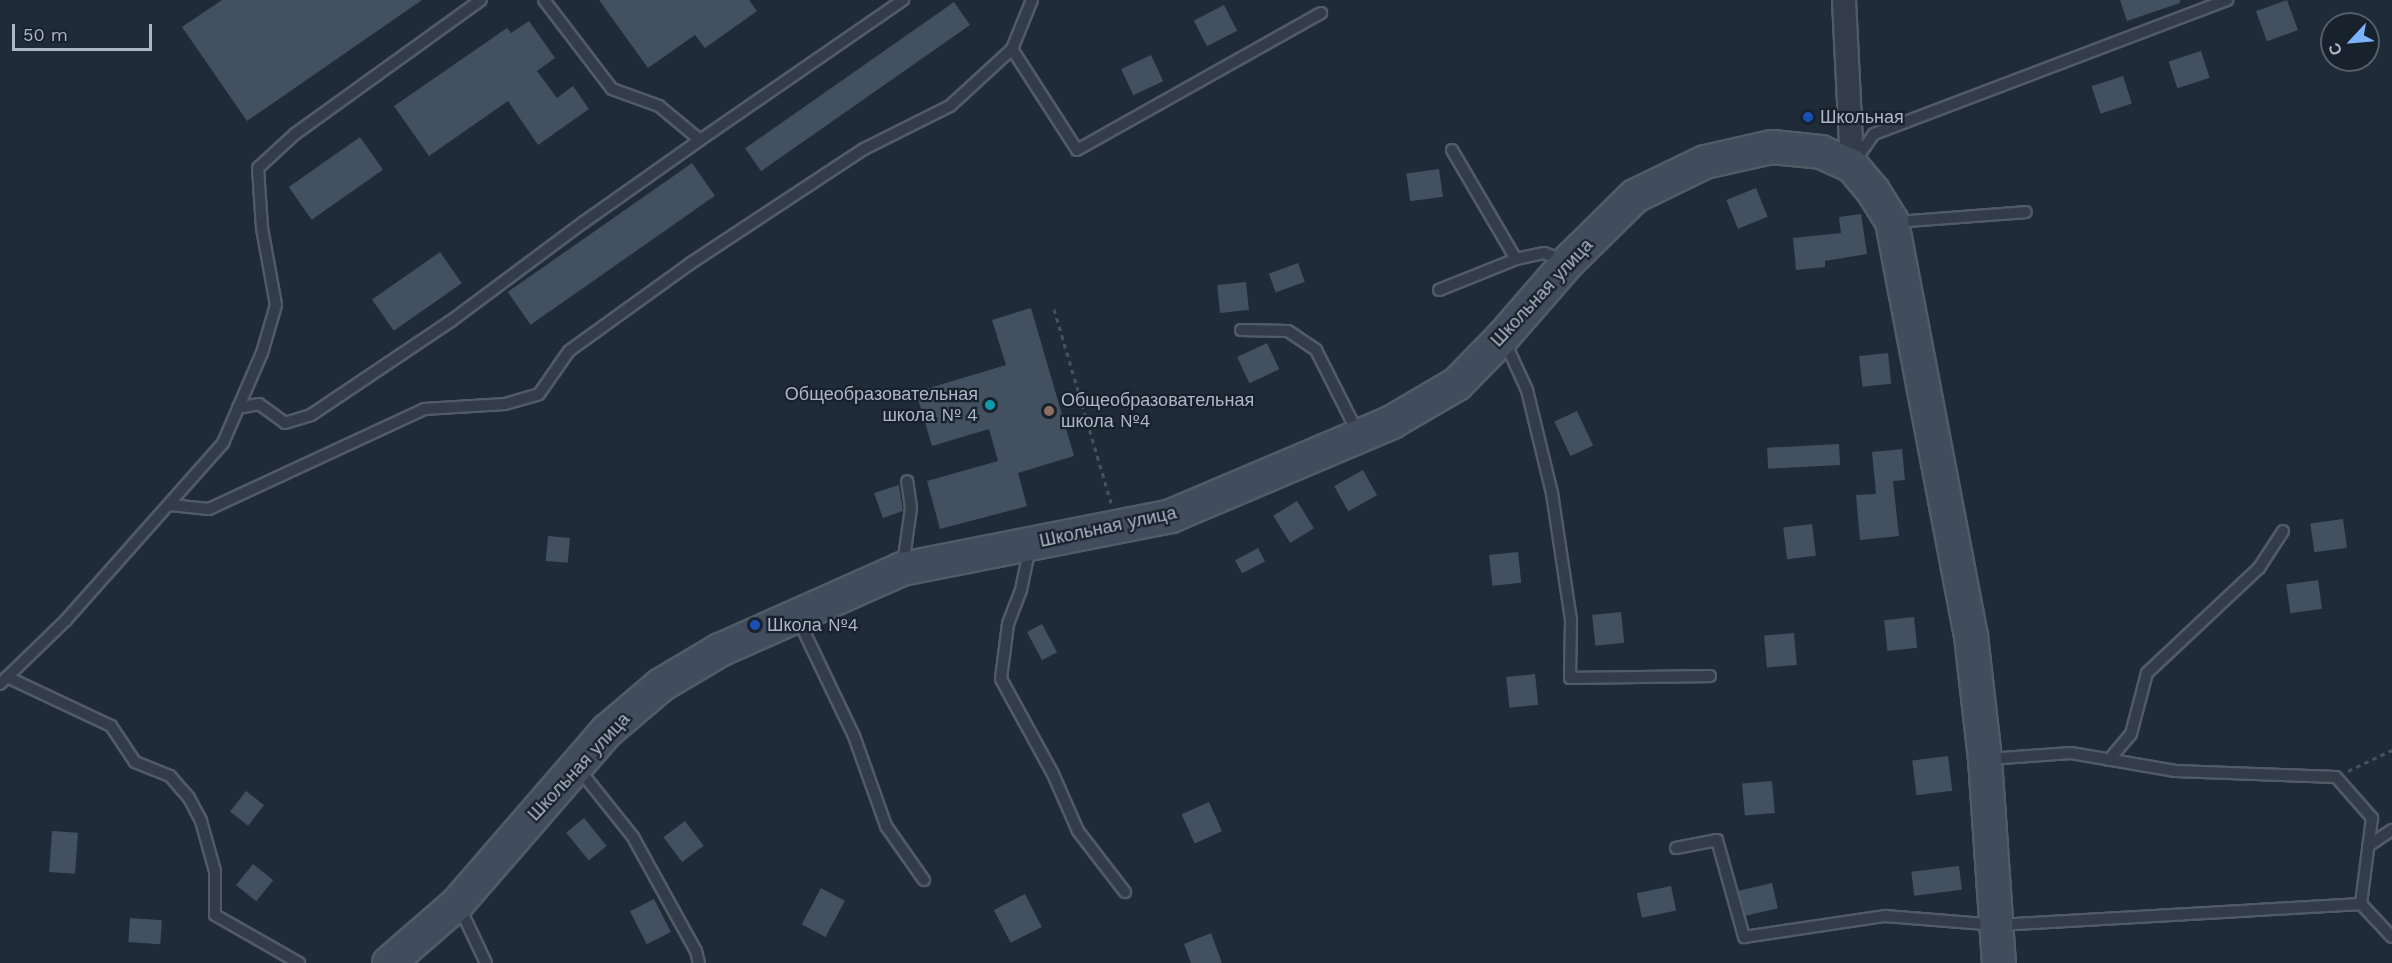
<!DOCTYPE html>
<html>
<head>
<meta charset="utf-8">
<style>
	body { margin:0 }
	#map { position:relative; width:2392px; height:963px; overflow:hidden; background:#1f2b38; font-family:"Work Sans",sans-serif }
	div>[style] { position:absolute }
	.building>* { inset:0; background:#425060; transform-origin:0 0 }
	.path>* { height:3px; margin-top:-1.5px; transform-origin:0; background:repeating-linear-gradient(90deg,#3f5557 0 4.5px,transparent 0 9px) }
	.roads { filter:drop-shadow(2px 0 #505b66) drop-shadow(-2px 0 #505b66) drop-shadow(0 2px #505b66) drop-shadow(0 -2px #505b66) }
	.lane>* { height:10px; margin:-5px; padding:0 5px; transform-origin:5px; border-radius:5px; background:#333d49 }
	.street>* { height:22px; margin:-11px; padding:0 11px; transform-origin:11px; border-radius:11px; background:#333d49 }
	.secondary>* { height:32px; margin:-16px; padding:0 16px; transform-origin:16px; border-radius:16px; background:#414c5c }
	.dots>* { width:16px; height:16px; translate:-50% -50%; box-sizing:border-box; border:3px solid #18222d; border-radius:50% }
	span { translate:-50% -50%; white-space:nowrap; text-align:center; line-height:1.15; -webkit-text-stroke:4.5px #18222d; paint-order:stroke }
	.poi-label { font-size:18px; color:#adb8c5 }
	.left { translate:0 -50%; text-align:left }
	.right { translate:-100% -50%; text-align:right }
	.street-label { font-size:18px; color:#adb8c5 }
	.north { position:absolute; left:2320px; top:12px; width:60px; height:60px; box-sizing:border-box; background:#18222d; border:2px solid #545e6a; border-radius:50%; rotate:244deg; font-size:16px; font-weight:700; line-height:24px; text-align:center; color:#adb8c5 }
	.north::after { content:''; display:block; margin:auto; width:21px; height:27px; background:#7cb3fc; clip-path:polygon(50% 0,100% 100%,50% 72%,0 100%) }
	.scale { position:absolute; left:12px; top:24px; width:140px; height:27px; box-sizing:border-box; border:3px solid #adb8c5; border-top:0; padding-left:8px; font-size:18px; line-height:21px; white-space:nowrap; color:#adb8c5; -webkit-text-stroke:4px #18222d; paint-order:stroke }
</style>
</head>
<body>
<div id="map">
	<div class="building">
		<i style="clip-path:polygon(222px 0,422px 0,247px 121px,182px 27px)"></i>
		<i style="clip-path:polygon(599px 0,749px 0,757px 11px,705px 48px,695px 35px,648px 68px)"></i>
		<i style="clip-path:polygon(2120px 0,2180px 0,2180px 3px,2127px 21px)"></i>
		<i style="left:2287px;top:0;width:32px;height:33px;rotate:70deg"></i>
		<i style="left:954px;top:2px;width:28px;height:255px;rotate:55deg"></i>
		<i style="left:1224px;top:5px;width:29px;height:34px;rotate:63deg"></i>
		<i style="clip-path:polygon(529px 21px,555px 58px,537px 71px,557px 98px,573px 86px,589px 109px,538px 145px,508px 101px,429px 156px,394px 106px,507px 28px,511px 33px)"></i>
		<i style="left:2201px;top:51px;width:28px;height:34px;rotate:72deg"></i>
		<i style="left:1151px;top:55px;width:29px;height:33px;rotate:65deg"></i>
		<i style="left:2123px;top:76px;width:29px;height:33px;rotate:72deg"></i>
		<i style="left:360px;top:137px;width:40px;height:87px;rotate:55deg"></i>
		<i style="left:692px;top:163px;width:40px;height:225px;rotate:55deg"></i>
		<i style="left:1439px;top:169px;width:28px;height:33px;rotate:82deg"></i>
		<i style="left:1756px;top:188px;width:31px;height:32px;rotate:68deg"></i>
		<i style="clip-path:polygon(1861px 214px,1867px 254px,1825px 261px,1825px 267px,1796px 270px,1793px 238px,1841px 233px,1839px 217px)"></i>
		<i style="left:440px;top:252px;width:38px;height:83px;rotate:55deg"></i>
		<i style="left:1298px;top:263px;width:20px;height:31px;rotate:70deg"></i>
		<i style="left:1246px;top:282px;width:28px;height:29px;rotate:84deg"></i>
		<i style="clip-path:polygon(1031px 308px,1074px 456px,1018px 473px,1027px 506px,940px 529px,927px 481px,998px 461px,989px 429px,932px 446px,916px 392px,1006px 365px,992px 320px)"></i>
		<i style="left:1267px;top:343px;width:29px;height:33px;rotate:65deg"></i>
		<i style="left:1888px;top:353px;width:31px;height:29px;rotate:84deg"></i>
		<i style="left:1577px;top:411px;width:38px;height:25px;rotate:65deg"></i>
		<i style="left:1839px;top:444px;width:21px;height:72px;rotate:87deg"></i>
		<i style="clip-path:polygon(1902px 449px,1905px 480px,1893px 481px,1899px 536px,1860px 540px,1856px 495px,1876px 494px,1872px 452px)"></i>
		<i style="left:1363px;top:470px;width:29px;height:33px;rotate:61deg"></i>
		<i style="clip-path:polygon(899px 485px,903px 511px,883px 518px,874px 493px)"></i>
		<i style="left:1297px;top:501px;width:32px;height:28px;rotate:58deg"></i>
		<i style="left:2343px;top:519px;width:29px;height:33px;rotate:82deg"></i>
		<i style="left:1812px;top:524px;width:32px;height:29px;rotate:83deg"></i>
		<i style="left:548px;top:536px;width:22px;height:25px;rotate:5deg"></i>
		<i style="left:1258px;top:548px;width:15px;height:26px;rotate:62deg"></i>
		<i style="left:1518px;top:552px;width:31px;height:29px;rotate:84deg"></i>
		<i style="left:2318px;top:580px;width:29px;height:32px;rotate:82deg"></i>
		<i style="left:1621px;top:612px;width:31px;height:29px;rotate:84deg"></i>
		<i style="left:1914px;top:617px;width:31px;height:30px;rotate:84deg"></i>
		<i style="left:1042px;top:624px;width:32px;height:17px;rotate:62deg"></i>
		<i style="left:1794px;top:633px;width:32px;height:30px;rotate:85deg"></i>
		<i style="left:1535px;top:674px;width:31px;height:29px;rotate:84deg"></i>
		<i style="left:1948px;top:756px;width:35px;height:36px;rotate:83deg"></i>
		<i style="left:1772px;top:781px;width:32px;height:30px;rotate:85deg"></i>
		<i style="left:246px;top:791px;width:23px;height:26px;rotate:38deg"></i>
		<i style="left:1209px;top:802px;width:32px;height:30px;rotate:66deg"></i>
		<i style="left:584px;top:818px;width:36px;height:23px;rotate:51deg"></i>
		<i style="left:685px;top:821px;width:31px;height:27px;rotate:53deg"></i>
		<i style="left:52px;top:831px;width:26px;height:41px;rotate:4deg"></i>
		<i style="left:253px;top:864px;width:26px;height:27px;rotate:39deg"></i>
		<i style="left:1959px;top:866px;width:24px;height:48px;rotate:83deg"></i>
		<i style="left:1772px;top:883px;width:26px;height:34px;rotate:77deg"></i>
		<i style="left:1671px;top:886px;width:25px;height:35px;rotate:78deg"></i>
		<i style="left:821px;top:888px;width:27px;height:41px;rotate:28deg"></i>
		<i style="left:1025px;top:894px;width:37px;height:35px;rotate:63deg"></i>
		<i style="left:654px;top:899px;width:37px;height:27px;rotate:63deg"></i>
		<i style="left:130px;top:918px;width:32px;height:24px;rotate:4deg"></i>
		<i style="clip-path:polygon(1211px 933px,1222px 963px,1191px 963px,1184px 944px)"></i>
	</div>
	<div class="path">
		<i style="left:1054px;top:309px;width:202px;rotate:73.6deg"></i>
		<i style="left:2348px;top:771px;width:49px;rotate:-25.5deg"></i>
	</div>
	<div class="roads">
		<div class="lane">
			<i style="left:544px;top:0;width:112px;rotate:52.6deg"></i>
			<i style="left:612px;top:89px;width:50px;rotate:19.9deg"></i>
			<i style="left:659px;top:106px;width:53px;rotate:39.7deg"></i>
			<i style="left:700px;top:140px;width:247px;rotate:-34.6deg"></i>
			<i style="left:1012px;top:49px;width:120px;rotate:57.2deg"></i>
			<i style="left:1077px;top:150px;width:280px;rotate:-29.3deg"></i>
			<i style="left:1452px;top:150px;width:126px;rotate:59.6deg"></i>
			<i style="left:1516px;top:259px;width:29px;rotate:-12deg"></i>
			<i style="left:1544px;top:253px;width:22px;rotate:21deg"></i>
			<i style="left:1855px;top:161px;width:33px;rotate:-55deg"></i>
			<i style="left:1874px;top:134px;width:378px;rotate:-20.8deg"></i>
			<i style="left:1896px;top:222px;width:130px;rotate:-4.4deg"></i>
			<i style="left:1439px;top:290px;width:83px;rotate:-21.9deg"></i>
			<i style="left:1241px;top:330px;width:47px;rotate:1.2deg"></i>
			<i style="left:1288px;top:331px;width:34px;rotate:34deg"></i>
			<i style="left:1316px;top:350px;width:93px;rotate:63.2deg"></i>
			<i style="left:1504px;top:340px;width:55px;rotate:65.3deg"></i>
			<i style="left:1527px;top:390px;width:106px;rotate:76.4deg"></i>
			<i style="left:1552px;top:493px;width:128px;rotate:81.5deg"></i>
			<i style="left:1571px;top:620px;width:58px;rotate:91deg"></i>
			<i style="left:1570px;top:678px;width:140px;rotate:-0.8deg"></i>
			<i style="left:238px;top:408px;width:21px;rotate:-11deg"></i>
			<i style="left:259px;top:404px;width:32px;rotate:36deg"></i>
			<i style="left:285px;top:423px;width:27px;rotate:-17deg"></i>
			<i style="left:311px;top:415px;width:169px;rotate:-33.9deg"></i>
			<i style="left:451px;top:321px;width:166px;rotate:-36.7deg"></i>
			<i style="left:584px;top:222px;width:142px;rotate:-35.3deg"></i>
			<i style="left:170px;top:505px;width:39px;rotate:6deg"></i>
			<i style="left:209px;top:509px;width:237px;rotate:-24.9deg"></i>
			<i style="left:424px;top:409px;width:81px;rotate:-3.5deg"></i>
			<i style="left:505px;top:404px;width:35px;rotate:-16deg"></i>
			<i style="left:539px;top:394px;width:52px;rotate:-55.1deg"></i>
			<i style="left:569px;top:351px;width:150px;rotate:-35.8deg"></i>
			<i style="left:691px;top:263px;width:207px;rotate:-33.4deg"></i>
			<i style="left:864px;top:149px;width:96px;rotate:-26.6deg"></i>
			<i style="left:950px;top:106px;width:84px;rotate:-42.6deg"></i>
			<i style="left:1012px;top:49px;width:53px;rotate:-67.8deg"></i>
			<i style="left:1030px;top:547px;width:44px;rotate:101.8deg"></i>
			<i style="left:1021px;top:590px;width:36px;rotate:111deg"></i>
			<i style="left:1008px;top:624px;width:55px;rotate:97.3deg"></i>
			<i style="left:1001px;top:679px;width:108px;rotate:61.3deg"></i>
			<i style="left:1053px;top:774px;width:62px;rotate:66.3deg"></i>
			<i style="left:1078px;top:831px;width:77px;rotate:52.4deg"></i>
			<i style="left:903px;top:565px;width:58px;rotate:-82deg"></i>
			<i style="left:911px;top:508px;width:27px;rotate:-98deg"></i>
			<i style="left:797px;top:617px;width:132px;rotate:64.4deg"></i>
			<i style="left:854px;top:736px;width:96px;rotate:70.4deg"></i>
			<i style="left:886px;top:826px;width:66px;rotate:54.9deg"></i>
			<i style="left:7px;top:677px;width:115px;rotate:25.2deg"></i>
			<i style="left:111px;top:726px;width:43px;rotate:56.3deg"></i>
			<i style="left:135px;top:762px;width:38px;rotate:22deg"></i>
			<i style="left:170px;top:776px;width:29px;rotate:49deg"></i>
			<i style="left:189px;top:798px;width:26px;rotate:62deg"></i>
			<i style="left:201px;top:821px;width:52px;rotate:74.4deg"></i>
			<i style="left:215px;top:871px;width:44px;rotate:90deg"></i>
			<i style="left:215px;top:915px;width:97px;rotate:29.7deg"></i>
			<i style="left:0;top:684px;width:92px;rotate:-44.1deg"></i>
			<i style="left:66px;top:620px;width:237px;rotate:-48.4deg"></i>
			<i style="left:223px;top:443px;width:98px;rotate:-66.6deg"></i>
			<i style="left:262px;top:353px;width:50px;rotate:-73.7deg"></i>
			<i style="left:276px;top:305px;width:78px;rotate:-100.3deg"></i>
			<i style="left:262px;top:228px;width:60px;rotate:-93.8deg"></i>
			<i style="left:258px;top:168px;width:50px;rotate:-42.6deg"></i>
			<i style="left:295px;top:134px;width:229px;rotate:-35.8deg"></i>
			<i style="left:1988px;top:759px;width:83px;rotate:-4.1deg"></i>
			<i style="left:2071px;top:753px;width:106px;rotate:9.8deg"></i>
			<i style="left:2175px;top:771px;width:161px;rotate:2.1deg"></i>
			<i style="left:2336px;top:777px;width:55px;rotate:48.7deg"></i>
			<i style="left:2372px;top:818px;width:87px;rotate:97.3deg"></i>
			<i style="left:2361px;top:904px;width:45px;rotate:46.8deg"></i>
			<i style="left:2109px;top:760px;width:34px;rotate:-50deg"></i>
			<i style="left:2131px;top:734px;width:63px;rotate:-75.3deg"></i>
			<i style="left:2147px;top:673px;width:154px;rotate:-43.2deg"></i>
			<i style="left:2259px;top:568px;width:44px;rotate:-57deg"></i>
			<i style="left:578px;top:768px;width:88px;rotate:51.4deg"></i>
			<i style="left:633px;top:837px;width:130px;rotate:61.1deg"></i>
			<i style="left:696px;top:951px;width:12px;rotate:76deg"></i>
			<i style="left:2368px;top:846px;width:29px;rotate:-34deg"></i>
			<i style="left:1676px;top:848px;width:42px;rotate:-11deg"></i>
			<i style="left:1717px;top:840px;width:101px;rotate:74.4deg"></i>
			<i style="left:1744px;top:937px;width:143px;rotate:-8.5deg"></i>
			<i style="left:1885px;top:916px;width:113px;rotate:4.6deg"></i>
			<i style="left:1998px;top:925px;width:364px;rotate:-3.3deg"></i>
			<i style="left:459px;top:906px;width:63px;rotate:64.7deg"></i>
		</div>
		<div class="street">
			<i style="left:1844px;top:0;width:166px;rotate:87.2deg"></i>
		</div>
		<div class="secondary">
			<i style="left:389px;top:963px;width:91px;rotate:-41deg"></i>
			<i style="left:458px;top:903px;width:228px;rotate:-49.1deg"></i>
			<i style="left:607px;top:731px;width:71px;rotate:-40.4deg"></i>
			<i style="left:661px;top:685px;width:69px;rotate:-30.7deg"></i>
			<i style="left:720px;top:650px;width:199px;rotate:-24deg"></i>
			<i style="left:902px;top:569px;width:274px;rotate:-11.1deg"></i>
			<i style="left:1171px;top:516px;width:240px;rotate:-23deg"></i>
			<i style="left:1392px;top:422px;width:75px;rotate:-30.3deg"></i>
			<i style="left:1457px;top:384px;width:64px;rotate:-45.6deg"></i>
			<i style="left:1502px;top:338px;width:101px;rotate:-49deg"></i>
			<i style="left:1568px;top:262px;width:94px;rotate:-44.6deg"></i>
			<i style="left:1635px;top:196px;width:78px;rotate:-25.9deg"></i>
			<i style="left:1705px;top:162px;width:69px;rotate:-12.6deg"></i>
			<i style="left:1772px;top:147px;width:49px;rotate:5.8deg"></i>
			<i style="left:1821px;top:152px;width:34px;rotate:24deg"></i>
			<i style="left:1852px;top:166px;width:33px;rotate:50deg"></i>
			<i style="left:1873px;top:191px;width:36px;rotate:58deg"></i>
			<i style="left:1892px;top:222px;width:421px;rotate:79.2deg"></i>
			<i style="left:1971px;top:636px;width:124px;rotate:83.5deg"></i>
			<i style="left:1985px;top:759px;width:204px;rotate:86.1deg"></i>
		</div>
	</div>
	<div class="dots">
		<i style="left:1808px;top:117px;background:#1a4fb4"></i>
		<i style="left:990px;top:405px;background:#0f9aa8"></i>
		<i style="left:1049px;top:411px;background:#8d6e63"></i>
		<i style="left:755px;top:625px;background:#1a4fb4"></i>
	</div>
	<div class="poi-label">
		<span class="left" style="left:1820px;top:117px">Школьная</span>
		<span class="right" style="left:978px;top:405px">Общеобразовательная<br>школа № 4</span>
		<span class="left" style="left:1061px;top:411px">Общеобразовательная<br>школа №4</span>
		<span class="left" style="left:767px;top:625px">Школа №4</span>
	</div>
	<div class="street-label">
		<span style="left:1542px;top:293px;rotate:-47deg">Школьная улица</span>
		<span style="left:1108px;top:527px;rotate:-12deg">Школьная улица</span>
		<span style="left:579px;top:767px;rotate:-47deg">Школьная улица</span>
	</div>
	<div class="north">С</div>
	<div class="scale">50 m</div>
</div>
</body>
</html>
